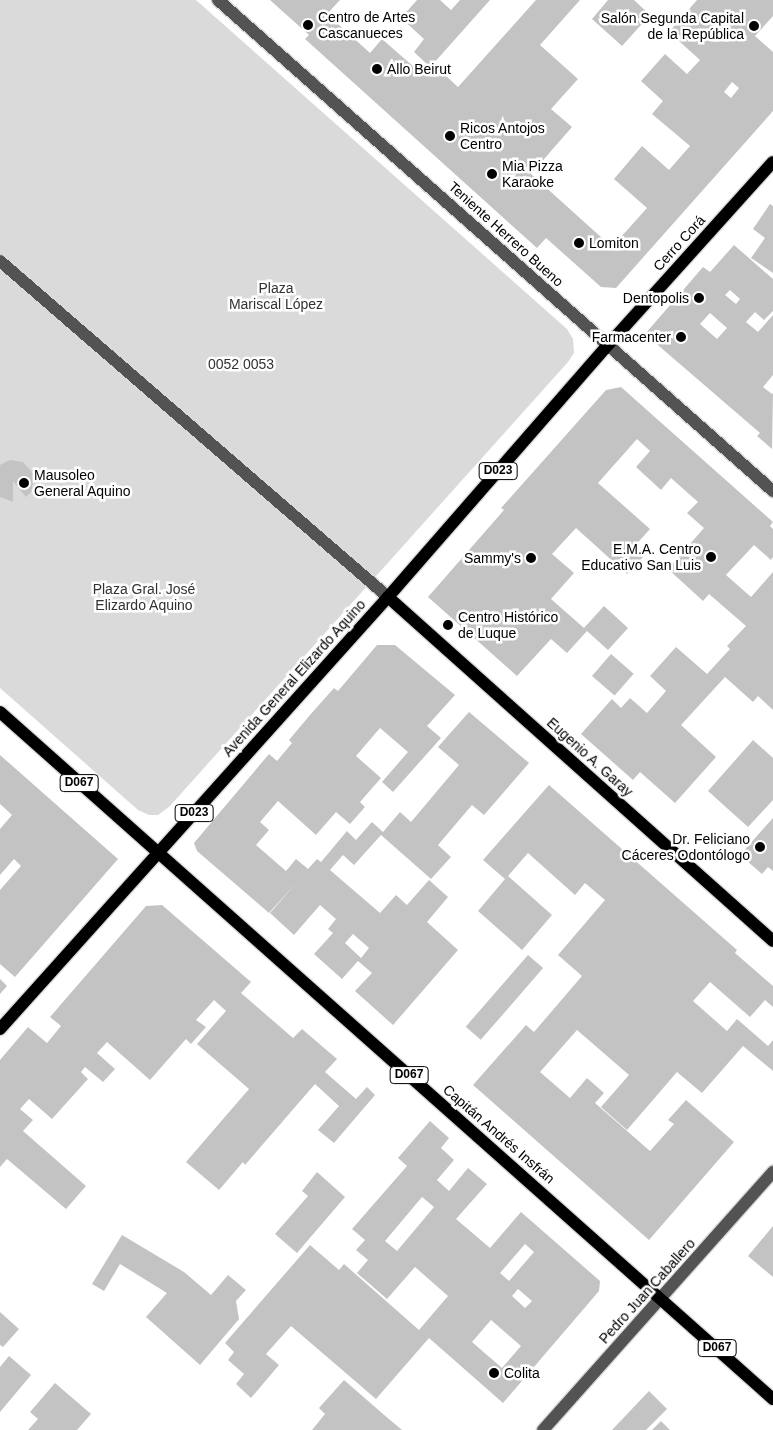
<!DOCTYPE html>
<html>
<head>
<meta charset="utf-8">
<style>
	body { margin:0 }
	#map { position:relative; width:773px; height:1430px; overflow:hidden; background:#fff; font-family:Arial,sans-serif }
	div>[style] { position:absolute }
	.green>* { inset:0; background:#dadada }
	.building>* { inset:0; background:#c3c3c3; transform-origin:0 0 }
	.roads { filter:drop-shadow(1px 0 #dbdbdb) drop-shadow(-1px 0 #dbdbdb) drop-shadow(0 1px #dbdbdb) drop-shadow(0 -1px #dbdbdb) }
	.minor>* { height:12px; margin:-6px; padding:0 6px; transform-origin:6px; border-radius:6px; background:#535353 }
	.major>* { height:12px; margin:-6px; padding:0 6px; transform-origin:6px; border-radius:6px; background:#000 }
	.dots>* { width:14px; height:14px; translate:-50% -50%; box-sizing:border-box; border:2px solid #fff; border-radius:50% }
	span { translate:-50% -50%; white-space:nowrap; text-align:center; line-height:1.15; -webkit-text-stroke:5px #fff; paint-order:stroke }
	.shield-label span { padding:1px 4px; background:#fff; border:1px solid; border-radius:4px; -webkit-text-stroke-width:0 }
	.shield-label { font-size:12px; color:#000; font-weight:700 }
	.poi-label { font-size:14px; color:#000 }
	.left { translate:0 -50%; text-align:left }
	.right { translate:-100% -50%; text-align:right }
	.street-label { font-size:14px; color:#000 }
	.park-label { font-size:14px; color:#313131 }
</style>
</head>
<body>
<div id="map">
	<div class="green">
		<i style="clip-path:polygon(0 0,196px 0,567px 329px,573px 339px,574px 353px,568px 362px,169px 807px,158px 815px,149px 815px,138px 810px,0 688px)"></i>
	</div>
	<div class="building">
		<i style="clip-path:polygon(evenodd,270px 0,340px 0,327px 14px,370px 53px,382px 39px,423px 75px,430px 67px,414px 52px,424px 39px,401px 18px,417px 0,440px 0,451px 10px,460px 0,490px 0,433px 64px,458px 87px,536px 0,580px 0,540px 45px,578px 79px,551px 109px,572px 127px,531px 174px,612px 247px,647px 208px,614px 179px,642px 146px,669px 170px,690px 146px,652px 114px,663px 101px,641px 81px,665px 54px,687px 74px,700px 60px,669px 32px,697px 0,773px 0,773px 16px,755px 36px,773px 52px,773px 111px,616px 288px,601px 287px,546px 238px,537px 248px,305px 39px,309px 35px,270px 0,732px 82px,739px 88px,731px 98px,724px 92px,732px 82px)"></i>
		<i style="clip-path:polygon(608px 0,634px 0,650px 15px,622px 46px,592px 19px)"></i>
		<i style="clip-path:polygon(770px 204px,773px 206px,773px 273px,751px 258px,765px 238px,753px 229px)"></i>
		<i style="clip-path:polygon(evenodd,734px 245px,773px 279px,773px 311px,764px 320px,755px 312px,746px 322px,758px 332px,773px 315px,773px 375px,763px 387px,772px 394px,773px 393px,772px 449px,757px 436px,760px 433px,645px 334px,703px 267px,710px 272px,734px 245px,730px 290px,740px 299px,736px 304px,725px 295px,730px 290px,734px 245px,710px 313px,727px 328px,717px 339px,700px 324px,710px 313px)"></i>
		<i style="clip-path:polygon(621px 387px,773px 522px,770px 526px,773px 529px,773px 557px,771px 560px,754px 545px,726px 575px,751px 597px,773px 572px,773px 710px,758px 696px,753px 702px,725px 677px,681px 725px,716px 757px,675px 803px,640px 772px,633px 780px,581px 734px,612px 699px,621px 708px,630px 698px,647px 713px,666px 691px,650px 676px,676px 647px,707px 674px,730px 649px,727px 646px,746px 626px,709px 594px,703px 601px,668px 569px,704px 528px,687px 513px,698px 502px,671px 478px,661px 490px,636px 467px,650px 451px,637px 439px,598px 483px,650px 529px,633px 548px,643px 557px,627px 574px,576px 528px,552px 554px,574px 573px,551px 599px,584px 628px,604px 606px,628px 628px,608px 650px,587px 631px,567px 653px,551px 639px,517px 676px,428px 597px,504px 510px,501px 508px,606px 390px)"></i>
		<i style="clip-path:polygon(10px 460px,23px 462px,32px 472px,34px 478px,31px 492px,26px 497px,13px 481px,13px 502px,0 497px,0 465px)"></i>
		<i style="clip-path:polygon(evenodd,377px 645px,395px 645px,455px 695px,427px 726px,441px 738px,393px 792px,382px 782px,408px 752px,380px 728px,356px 756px,381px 778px,360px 802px,365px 807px,350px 824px,336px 812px,316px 835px,278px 801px,260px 822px,269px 830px,256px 845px,286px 871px,296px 859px,308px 869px,317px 859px,321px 862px,347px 831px,356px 840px,372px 822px,383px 832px,400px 812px,411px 822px,459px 765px,438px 747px,469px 712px,529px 763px,484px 815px,472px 805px,438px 845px,451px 857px,431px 879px,381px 835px,354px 865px,343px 855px,330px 870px,380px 913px,396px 895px,407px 905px,429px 880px,448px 897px,427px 922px,458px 950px,393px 1025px,355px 991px,372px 973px,358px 961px,342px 979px,314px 954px,333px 933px,328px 929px,336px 919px,320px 905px,294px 935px,270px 913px,297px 882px,269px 913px,197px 851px,194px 843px,269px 754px,277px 761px,292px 743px,289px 740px,310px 715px,334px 688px,338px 691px,377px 645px,353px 934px,369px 948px,361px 958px,345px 943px,353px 934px)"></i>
		<i style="left:611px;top:654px;width:30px;height:29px;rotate:41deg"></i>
		<i style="clip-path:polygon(753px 740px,773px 758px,773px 800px,748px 827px,708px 791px)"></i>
		<i style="clip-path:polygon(0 755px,118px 859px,15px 977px,0 964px,0 890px,21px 866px,14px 859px,0 875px,0 829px,12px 815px,0 804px)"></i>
		<i style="clip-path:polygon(549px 785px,737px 950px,735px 953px,773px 986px,773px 1007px,765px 1000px,750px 1017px,710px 982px,693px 1001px,727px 1031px,737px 1019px,768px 1046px,773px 1040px,773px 1071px,743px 1046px,702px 1093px,677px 1072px,627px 1130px,601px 1107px,629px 1075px,577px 1030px,540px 1072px,570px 1098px,587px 1078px,604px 1093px,595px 1103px,650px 1151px,674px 1124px,668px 1120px,686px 1100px,734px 1142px,649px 1240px,473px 1085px,526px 1025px,534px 1032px,582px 976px,558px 955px,605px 900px,585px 883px,575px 895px,528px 853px,508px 876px,552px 915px,522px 950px,478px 911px,505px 879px,483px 860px)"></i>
		<i style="clip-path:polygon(773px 818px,773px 871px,768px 867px,762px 874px,740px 855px)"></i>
		<i style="clip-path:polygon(162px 905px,251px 982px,241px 993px,293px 1038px,302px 1029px,337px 1059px,325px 1072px,356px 1099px,367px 1087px,375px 1095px,334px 1143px,318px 1130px,339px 1106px,315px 1084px,245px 1165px,243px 1162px,219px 1190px,186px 1162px,249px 1089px,197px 1044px,226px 1011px,214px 1000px,196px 1020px,206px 1027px,191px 1044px,186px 1039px,150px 1080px,107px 1042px,97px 1053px,115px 1069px,103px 1082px,85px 1067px,81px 1072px,88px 1079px,52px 1119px,29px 1099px,20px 1109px,33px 1120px,23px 1131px,86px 1186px,66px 1209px,7px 1159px,0 1167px,0 1060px,28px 1027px,47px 1043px,61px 1026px,50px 1017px,146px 906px)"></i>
		<i style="left:528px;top:955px;width:20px;height:95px;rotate:41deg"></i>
		<i style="clip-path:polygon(0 979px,7px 986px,0 994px)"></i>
		<i style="clip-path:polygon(evenodd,430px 1121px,449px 1138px,441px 1148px,454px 1160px,437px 1180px,449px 1191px,468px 1168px,487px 1184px,456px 1219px,490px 1248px,521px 1212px,600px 1281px,599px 1291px,503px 1403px,429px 1338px,376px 1399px,291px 1326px,266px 1354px,279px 1365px,251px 1398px,236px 1384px,244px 1374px,228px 1360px,234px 1352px,225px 1343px,310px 1245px,339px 1270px,344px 1264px,419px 1330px,448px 1296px,415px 1267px,387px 1299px,357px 1273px,368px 1260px,356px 1250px,365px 1240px,352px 1229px,407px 1166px,398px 1158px,430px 1121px,422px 1197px,434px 1207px,397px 1251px,385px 1241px,422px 1197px,430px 1121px,525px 1244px,534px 1252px,509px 1281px,500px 1273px,525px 1244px,430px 1121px,518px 1289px,532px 1301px,525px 1308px,512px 1296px,518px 1289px,430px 1121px,491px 1320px,521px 1346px,502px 1368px,472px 1342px,491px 1320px)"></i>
		<i style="clip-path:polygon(317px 1172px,345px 1197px,297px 1253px,275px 1234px,308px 1196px,302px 1191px)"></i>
		<i style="clip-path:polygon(773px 1226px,773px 1277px,748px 1256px)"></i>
		<i style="clip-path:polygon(122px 1235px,184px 1272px,211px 1295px,228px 1275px,246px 1290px,236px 1301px,239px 1319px,200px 1365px,146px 1317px,167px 1293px,120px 1264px,104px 1291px,92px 1284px)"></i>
		<i style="clip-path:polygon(0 1312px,19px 1329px,3px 1347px,0 1345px)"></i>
		<i style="clip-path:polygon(9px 1356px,31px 1375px,0 1412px,0 1367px)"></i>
		<i style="clip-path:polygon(344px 1380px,383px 1414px,402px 1430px,312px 1430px,325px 1414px,319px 1408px)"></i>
		<i style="clip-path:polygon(55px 1383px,91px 1414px,77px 1430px,28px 1430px,38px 1419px,30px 1412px)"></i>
		<i style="clip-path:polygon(649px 1391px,667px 1409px,646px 1430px,612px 1430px)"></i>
		<i style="clip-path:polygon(661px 1421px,670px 1430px,652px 1430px)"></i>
	</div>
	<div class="roads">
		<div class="minor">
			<i style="left:218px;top:0;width:741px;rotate:41.5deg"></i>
			<i style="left:0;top:261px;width:513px;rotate:40.89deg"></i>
			<i style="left:543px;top:1430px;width:346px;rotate:-48.3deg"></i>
		</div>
		<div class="major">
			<i style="left:388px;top:597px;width:516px;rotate:41.78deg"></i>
			<i style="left:0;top:712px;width:1034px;rotate:41.63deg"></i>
			<i style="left:0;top:1029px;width:581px;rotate:-48.07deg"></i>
			<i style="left:388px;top:597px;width:335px;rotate:-48.9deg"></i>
			<i style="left:608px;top:345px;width:246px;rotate:-48deg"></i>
		</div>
	</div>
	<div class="dots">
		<i style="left:308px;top:25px;background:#000"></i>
		<i style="left:754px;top:26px;background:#000"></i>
		<i style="left:377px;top:69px;background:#000"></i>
		<i style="left:450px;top:136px;background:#000"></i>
		<i style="left:492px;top:174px;background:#000"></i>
		<i style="left:579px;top:243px;background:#000"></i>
		<i style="left:699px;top:298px;background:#000"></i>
		<i style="left:681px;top:337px;background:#000"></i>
		<i style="left:24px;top:483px;background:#000"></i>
		<i style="left:711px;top:557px;background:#000"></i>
		<i style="left:531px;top:558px;background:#000"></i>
		<i style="left:448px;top:625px;background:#000"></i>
		<i style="left:760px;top:847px;background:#000"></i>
		<i style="left:494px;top:1373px;background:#000"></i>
	</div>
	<div class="shield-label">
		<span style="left:498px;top:471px">D023</span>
		<span style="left:79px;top:783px">D067</span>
		<span style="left:194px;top:813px">D023</span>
		<span style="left:409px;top:1075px">D067</span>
		<span style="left:717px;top:1348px">D067</span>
	</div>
	<div class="poi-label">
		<span class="left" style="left:318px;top:25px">Centro de Artes<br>Cascanueces</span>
		<span class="right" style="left:744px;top:26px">Salón Segunda Capital<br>de la República</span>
		<span class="left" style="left:387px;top:69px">Allo Beirut</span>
		<span class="left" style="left:460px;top:136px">Ricos Antojos<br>Centro</span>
		<span class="left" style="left:502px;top:174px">Mia Pizza<br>Karaoke</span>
		<span class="left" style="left:589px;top:243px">Lomiton</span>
		<span class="right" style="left:689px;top:298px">Dentopolis</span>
		<span class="right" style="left:671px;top:337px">Farmacenter</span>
		<span class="left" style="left:34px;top:483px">Mausoleo<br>General Aquino</span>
		<span class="right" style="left:701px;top:557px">E.M.A. Centro<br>Educativo San Luis</span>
		<span class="right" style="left:521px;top:558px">Sammy's</span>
		<span class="left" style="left:458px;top:625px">Centro Histórico<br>de Luque</span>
		<span class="right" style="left:750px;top:847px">Dr. Feliciano<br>Cáceres Odontólogo</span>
		<span class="left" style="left:504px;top:1373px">Colita</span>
	</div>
	<div class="street-label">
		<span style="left:506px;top:234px;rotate:42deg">Teniente Herrero Bueno</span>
		<span style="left:679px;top:243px;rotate:-48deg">Cerro Corá</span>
		<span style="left:294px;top:678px;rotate:-48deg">Avenida General Elizardo Aquino</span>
		<span style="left:590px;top:757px;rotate:42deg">Eugenio A. Garay</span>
		<span style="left:499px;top:1134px;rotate:41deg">Capitán Andrés Insfrán</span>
		<span style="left:647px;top:1291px;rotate:-48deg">Pedro Juan Caballero</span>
	</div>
	<div class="park-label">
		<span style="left:276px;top:296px">Plaza<br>Mariscal López</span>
		<span style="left:241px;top:364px">0052 0053</span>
		<span style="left:144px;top:597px">Plaza Gral. José<br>Elizardo Aquino</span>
	</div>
</div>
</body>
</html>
